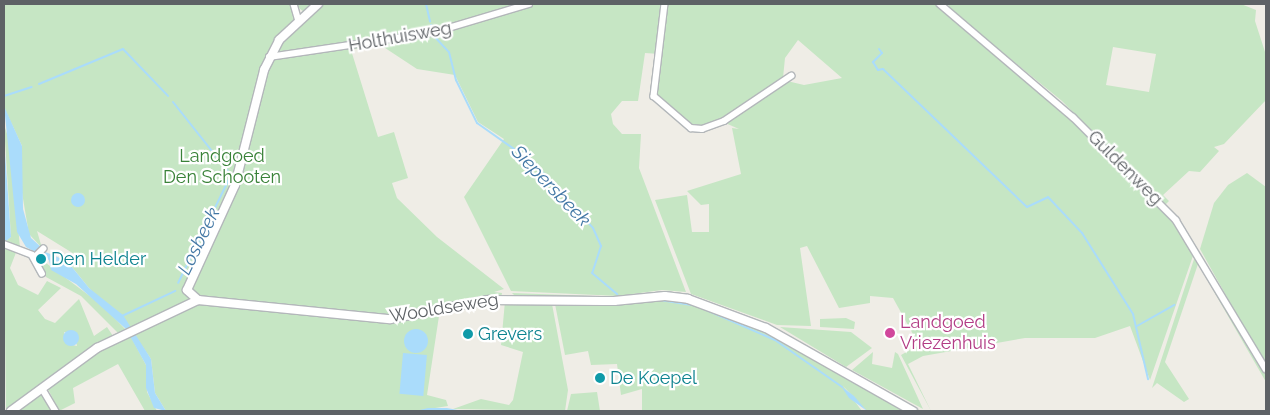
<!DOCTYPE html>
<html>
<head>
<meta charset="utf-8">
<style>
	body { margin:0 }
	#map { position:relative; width:1270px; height:415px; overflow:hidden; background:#efede6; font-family:Raleway,sans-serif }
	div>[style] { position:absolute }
	.green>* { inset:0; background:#c6e6c4 }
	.water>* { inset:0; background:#aadcfb; transform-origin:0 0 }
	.round { border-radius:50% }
	.stream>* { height:2px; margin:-1px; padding:0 1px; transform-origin:1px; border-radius:1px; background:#aadcfb }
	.roads { filter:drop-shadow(1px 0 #b3b7ba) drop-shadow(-1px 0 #b3b7ba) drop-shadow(0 1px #b3b7ba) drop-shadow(0 -1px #b3b7ba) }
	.street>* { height:5.5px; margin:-2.75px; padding:0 2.75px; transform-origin:2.75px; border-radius:2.75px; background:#fff }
	.secondary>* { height:8px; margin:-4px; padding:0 4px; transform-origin:4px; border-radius:4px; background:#fff }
	.dots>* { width:14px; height:14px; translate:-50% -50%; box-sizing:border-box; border:2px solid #fff; border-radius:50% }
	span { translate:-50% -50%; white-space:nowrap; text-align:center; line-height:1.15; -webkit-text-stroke:4.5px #fff; paint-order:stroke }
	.street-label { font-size:18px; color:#5e6266 }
	.park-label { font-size:18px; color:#398238 }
	.culture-label { font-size:18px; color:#0d838f }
	.left { translate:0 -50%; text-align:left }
	.hotel-label { font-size:18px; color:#b23c85 }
	.water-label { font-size:19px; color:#4378a5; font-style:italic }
	.frame { position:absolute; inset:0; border:5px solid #5e6266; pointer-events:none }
</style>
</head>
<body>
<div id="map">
	<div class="green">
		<i style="clip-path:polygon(4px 4px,292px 4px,293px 19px,304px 12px,294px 4px,525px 4px,433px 31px,340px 47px,342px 50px,470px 25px,532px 4px,663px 4px,660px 54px,645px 53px,638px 101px,622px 101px,611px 114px,613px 124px,622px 134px,641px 134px,639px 168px,686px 292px,662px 290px,618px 296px,511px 291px,464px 197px,504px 139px,478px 122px,455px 75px,417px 69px,379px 44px,351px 50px,378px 137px,394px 132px,408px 178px,392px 183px,397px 198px,437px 237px,504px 289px,494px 292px,502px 293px,501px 298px,439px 316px,427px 395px,446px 400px,448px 406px,416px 411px,166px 411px,155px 393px,151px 359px,134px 334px,145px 327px,143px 322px,130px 327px,89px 288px,72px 267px,79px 257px,37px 231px,42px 248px,29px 234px,21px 187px,22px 146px,4px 107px)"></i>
		<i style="clip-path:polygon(667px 4px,938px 4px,1054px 101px,1169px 215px,1195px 250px,1150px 380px,1130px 326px,1095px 338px,1025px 338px,923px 356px,908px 364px,931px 411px,901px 355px,919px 345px,893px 298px,870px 296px,870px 303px,839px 308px,807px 246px,800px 248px,811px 326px,777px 325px,691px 294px,655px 200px,687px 195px,692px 232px,709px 232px,709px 204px,701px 205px,687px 191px,741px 174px,732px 128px,739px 129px,723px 122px,787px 81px,804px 85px,842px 78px,798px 40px,785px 58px,783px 78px,729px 116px,704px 127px,690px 125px,656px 96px)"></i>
		<i style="clip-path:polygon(evenodd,950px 4px,1241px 4px,1256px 10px,1255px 21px,1266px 55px,1266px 100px,1224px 144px,1214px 147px,1219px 151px,1200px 172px,1189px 171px,1163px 195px,1169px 201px,1165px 205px,1062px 101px,947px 7px,950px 4px,1113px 47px,1156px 54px,1149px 92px,1106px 85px,1113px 47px)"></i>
		<i style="clip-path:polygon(4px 125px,11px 145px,20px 248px,4px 242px,11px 237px)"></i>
		<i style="clip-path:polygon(1247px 173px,1266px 187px,1266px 367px,1200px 249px,1214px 203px,1228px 185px)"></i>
		<i style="clip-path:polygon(evenodd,4px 245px,17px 250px,10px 268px,18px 285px,38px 295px,47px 281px,61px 288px,38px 310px,45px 319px,55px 323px,79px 299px,94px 336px,107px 327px,113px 336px,6px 411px,4px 245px,64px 332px,74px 332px,77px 346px,68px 344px,64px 332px)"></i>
		<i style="clip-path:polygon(1196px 253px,1266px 372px,1266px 382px,1198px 264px,1165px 362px,1189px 399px,1184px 402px,1157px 383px,1152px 388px)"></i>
		<i style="clip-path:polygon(46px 263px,103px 306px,126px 330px,118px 333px,81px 296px,46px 277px,41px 267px)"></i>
		<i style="clip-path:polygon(660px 292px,685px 294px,624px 299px,516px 297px,512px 293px,620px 297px)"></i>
		<i style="clip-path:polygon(657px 298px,679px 299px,759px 327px,908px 411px,867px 411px,843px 386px,862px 411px,642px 411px,642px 389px,621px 395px,617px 364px,591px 365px,588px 351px,565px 355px,555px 304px)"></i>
		<i style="clip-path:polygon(505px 301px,552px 304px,568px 390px,565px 411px,453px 409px,481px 399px,509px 405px,513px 400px,523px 352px,501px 345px)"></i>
		<i style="clip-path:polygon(846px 318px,855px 322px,854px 329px,820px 327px,820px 319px)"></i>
		<i style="clip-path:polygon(780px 327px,851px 332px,872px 348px,846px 367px)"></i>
		<i style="clip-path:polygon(130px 335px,146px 365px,147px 392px,157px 411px,145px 411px,118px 364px,73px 388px,75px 403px,59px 411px,47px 387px,92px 353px)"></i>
		<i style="clip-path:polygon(873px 352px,872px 364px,892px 368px,895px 352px,898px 354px,923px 409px,852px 370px)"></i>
		<i style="clip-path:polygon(597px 392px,600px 411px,567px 411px,571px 394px)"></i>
		<i style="clip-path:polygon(40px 393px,52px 411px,15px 411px)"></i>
	</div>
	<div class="water">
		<i style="clip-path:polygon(4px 106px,22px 146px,23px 209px,31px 238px,42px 248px,37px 253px,26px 247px,17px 232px)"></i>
		<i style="clip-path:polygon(4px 139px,11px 237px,6px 241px,4px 240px)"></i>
		<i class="round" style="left:71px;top:193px;width:14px;height:14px"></i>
		<i style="clip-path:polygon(43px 251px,67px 261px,89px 288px,123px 315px,151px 359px,155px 393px,166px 411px,154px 408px,146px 388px,146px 365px,126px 329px,76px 284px,51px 270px,49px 260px,40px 254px)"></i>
		<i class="round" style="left:404px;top:329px;width:24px;height:24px"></i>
		<i class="round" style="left:63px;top:330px;width:16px;height:16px"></i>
		<i style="left:403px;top:353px;width:24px;height:41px;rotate:5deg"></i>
		<i style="clip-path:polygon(841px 386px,854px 396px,867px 411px,849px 398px)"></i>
		<i style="clip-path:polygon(428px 408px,447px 408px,463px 411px,416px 411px)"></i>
	</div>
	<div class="stream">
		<i style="left:426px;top:4px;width:18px;rotate:77deg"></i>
		<i style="left:431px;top:25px;width:5px;rotate:90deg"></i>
		<i style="left:433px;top:35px;width:23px;rotate:47deg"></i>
		<i style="left:449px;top:52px;width:29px;rotate:76deg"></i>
		<i style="left:456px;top:80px;width:48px;rotate:64deg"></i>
		<i style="left:477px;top:123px;width:70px;rotate:35.1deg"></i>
		<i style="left:534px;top:163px;width:88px;rotate:47.8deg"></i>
		<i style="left:593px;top:228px;width:20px;rotate:66deg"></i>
		<i style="left:601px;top:246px;width:28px;rotate:108deg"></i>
		<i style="left:592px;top:273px;width:33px;rotate:40deg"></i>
		<i style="left:879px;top:49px;width:5px;rotate:53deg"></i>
		<i style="left:882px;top:53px;width:13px;rotate:135deg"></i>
		<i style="left:873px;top:62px;width:9px;rotate:58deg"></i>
		<i style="left:878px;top:70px;width:5px;rotate:-11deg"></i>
		<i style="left:883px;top:69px;width:199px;rotate:43.8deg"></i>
		<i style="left:1027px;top:207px;width:23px;rotate:-25deg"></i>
		<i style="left:1048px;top:197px;width:50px;rotate:46.6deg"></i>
		<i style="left:1082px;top:233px;width:96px;rotate:57.8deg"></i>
		<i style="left:1133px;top:314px;width:67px;rotate:77deg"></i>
		<i style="left:39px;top:84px;width:91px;rotate:-22.6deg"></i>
		<i style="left:123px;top:49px;width:65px;rotate:46.2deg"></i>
		<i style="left:4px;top:96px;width:29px;rotate:-18deg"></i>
		<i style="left:173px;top:102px;width:93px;rotate:51.5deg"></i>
		<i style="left:231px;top:175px;width:120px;rotate:116.1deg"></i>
		<i style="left:660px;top:300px;width:37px;rotate:9deg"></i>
		<i style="left:697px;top:306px;width:85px;rotate:23.6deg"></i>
		<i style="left:775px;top:340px;width:82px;rotate:35deg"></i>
		<i style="left:624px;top:304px;width:32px;rotate:-7deg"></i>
		<i style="left:122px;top:316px;width:59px;rotate:-25.3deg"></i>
		<i style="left:1137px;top:326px;width:43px;rotate:-29.6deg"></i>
	</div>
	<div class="roads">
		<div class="street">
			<i style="left:294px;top:4px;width:18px;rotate:74deg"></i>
			<i style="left:665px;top:4px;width:93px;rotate:96.8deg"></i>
			<i style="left:654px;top:96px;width:49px;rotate:40.9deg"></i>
			<i style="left:691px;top:128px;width:11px;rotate:5deg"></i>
			<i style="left:702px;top:129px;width:23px;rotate:-20deg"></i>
			<i style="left:724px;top:121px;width:81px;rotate:-33.9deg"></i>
			<i style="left:940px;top:4px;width:175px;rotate:40.4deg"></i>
			<i style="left:1073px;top:117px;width:146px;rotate:45deg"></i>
			<i style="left:1176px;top:220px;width:174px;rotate:58.9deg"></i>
			<i style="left:269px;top:57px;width:165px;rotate:-8.4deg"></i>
			<i style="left:432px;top:33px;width:101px;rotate:-16.6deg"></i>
			<i style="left:4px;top:244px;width:30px;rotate:21deg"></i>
			<i style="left:32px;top:255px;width:21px;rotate:61deg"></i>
			<i style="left:34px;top:258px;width:13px;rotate:-45deg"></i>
			<i style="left:42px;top:388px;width:27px;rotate:59deg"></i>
		</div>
		<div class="secondary">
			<i style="left:198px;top:300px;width:15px;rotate:-138deg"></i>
			<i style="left:187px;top:290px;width:115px;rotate:-65.4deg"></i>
			<i style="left:235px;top:185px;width:119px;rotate:-75.8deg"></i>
			<i style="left:264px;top:70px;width:34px;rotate:-63deg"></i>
			<i style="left:279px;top:40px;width:53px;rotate:-42.7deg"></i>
			<i style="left:11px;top:411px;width:107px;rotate:-36.2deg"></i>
			<i style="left:97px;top:348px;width:112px;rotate:-25.4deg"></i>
			<i style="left:198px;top:300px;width:193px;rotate:5.7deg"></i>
			<i style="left:390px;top:319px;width:100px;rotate:-11deg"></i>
			<i style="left:488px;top:300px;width:126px;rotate:0.5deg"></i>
			<i style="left:614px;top:301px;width:51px;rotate:-5.6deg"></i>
			<i style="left:665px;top:296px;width:23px;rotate:7deg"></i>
			<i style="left:688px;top:299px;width:83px;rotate:20.4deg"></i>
			<i style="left:766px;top:328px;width:169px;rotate:29.5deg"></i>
		</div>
	</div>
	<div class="dots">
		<i style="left:41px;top:259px;background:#0f9aa8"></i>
		<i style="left:890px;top:333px;background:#d1479c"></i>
		<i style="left:468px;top:334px;background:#0f9aa8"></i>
		<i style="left:600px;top:378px;background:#0f9aa8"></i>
	</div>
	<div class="street-label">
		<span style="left:400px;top:37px;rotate:-10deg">Holthuisweg</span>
		<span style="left:1125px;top:168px;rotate:45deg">Guldenweg</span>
		<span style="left:444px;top:308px;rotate:-9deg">Wooldseweg</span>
	</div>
	<div class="park-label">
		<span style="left:222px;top:167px">Landgoed<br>Den Schooten</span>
	</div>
	<div class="culture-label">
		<span class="left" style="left:51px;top:259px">Den Helder</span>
		<span class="left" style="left:478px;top:334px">Grevers</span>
		<span class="left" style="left:610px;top:378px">De Koepel</span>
	</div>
	<div class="hotel-label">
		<span class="left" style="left:900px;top:333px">Landgoed<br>Vriezenhuis</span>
	</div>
	<div class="water-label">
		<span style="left:551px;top:186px;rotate:46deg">Siepersbeek</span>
		<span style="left:199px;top:241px;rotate:-64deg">Losbeek</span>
	</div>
	<div class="frame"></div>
</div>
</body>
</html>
